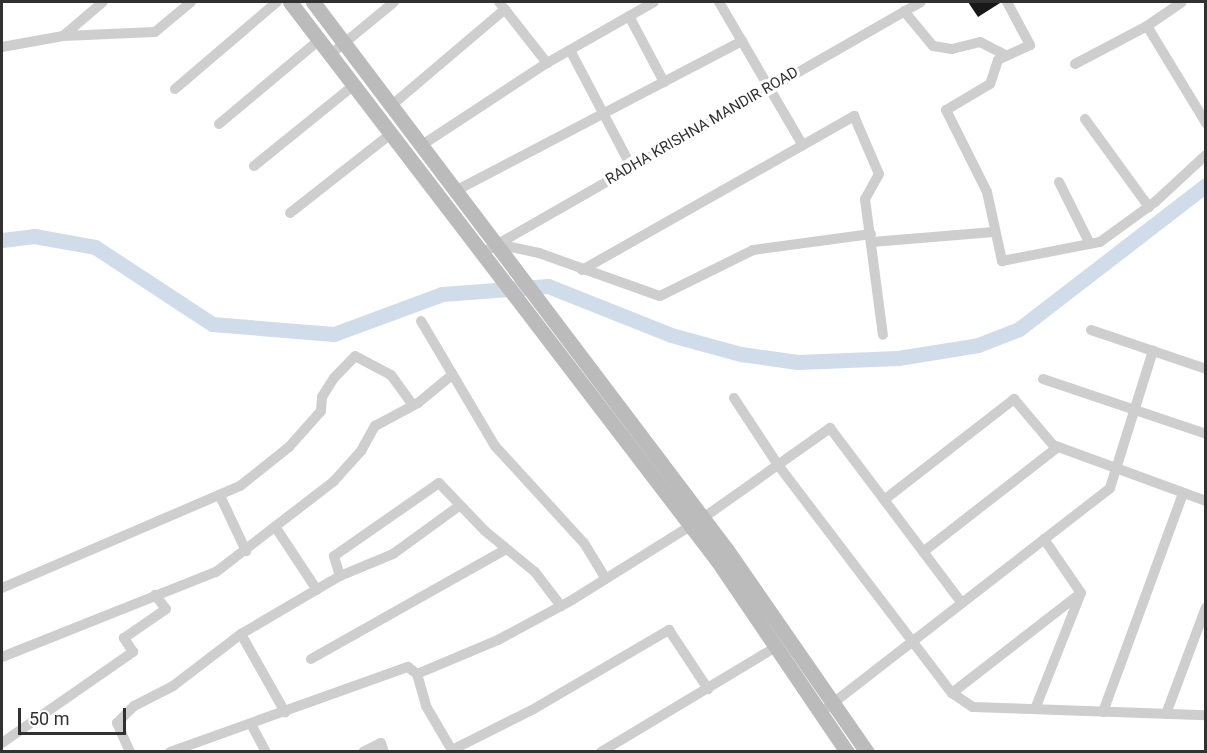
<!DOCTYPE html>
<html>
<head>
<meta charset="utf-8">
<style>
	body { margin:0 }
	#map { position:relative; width:1207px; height:753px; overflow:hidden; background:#fff; font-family:Roboto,sans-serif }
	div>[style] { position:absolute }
	.canal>* { height:15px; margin:-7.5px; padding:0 7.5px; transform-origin:7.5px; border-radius:7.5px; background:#d0dce9 }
	.building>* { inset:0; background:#181818 }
	.street>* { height:10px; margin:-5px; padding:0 5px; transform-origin:5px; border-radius:5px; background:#cecece }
	.secondary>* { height:15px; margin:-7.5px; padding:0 7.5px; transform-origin:7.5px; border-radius:7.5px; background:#bbb }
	span { translate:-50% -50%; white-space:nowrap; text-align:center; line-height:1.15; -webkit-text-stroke:6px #fff; paint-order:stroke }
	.street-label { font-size:15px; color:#313131 }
	.frame { position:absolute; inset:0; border:3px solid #313131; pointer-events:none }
	.scale { position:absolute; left:18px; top:708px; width:108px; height:27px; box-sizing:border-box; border:3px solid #313131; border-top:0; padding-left:8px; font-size:18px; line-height:21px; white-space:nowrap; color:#313131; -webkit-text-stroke:4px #fff; paint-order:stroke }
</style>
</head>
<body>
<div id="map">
	<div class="canal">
		<i style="left:2px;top:240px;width:32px;rotate:-7deg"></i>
		<i style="left:34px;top:236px;width:62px;rotate:10.2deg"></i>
		<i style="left:95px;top:247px;width:140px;rotate:33.3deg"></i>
		<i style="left:212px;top:324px;width:122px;rotate:4.7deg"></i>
		<i style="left:334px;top:334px;width:115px;rotate:-20.3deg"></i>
		<i style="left:442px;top:294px;width:106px;rotate:-4.3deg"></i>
		<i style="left:548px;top:286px;width:132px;rotate:21.7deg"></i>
		<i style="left:671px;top:335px;width:73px;rotate:15.2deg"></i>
		<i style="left:741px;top:354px;width:57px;rotate:8.1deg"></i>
		<i style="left:797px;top:362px;width:101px;rotate:-2.3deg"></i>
		<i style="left:898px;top:358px;width:81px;rotate:-9.2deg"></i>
		<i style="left:978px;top:345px;width:44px;rotate:-21.3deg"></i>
		<i style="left:1019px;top:329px;width:236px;rotate:-37.6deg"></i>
	</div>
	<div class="building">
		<i style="clip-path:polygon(968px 2px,1000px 2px,1000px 3px,978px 17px)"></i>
	</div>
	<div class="street">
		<i style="left:499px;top:2px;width:78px;rotate:51.8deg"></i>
		<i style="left:719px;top:2px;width:164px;rotate:59.7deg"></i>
		<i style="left:1007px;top:2px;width:49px;rotate:61.9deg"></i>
		<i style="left:1030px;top:45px;width:35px;rotate:155deg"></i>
		<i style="left:998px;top:60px;width:25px;rotate:108deg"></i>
		<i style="left:990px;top:84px;width:51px;rotate:149.4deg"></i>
		<i style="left:946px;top:110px;width:92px;rotate:63.4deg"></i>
		<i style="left:987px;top:192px;width:71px;rotate:77.7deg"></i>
		<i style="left:1002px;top:261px;width:100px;rotate:-11deg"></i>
		<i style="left:1100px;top:242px;width:68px;rotate:-36deg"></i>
		<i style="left:1155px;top:202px;width:69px;rotate:-42.7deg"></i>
		<i style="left:904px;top:11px;width:45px;rotate:50.4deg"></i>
		<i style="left:933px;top:46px;width:19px;rotate:9deg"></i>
		<i style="left:952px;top:49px;width:29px;rotate:-14deg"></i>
		<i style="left:980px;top:42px;width:30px;rotate:27deg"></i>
		<i style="left:629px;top:16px;width:75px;rotate:62.1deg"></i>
		<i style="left:1147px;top:26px;width:114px;rotate:58.7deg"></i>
		<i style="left:63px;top:36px;width:52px;rotate:-40.4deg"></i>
		<i style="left:2px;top:47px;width:62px;rotate:-10.2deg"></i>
		<i style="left:63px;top:36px;width:92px;rotate:-2.5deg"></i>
		<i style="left:155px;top:32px;width:47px;rotate:-39.8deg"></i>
		<i style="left:570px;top:50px;width:131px;rotate:62.3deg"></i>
		<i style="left:331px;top:54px;width:82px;rotate:-39.5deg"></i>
		<i style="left:1075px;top:64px;width:81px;rotate:-27.8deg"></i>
		<i style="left:1147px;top:26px;width:42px;rotate:-34.4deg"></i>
		<i style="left:175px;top:89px;width:134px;rotate:-40.5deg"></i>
		<i style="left:392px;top:105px;width:148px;rotate:-40.3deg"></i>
		<i style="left:1085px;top:119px;width:109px;rotate:54deg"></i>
		<i style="left:219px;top:124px;width:131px;rotate:-40deg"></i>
		<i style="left:422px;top:145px;width:149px;rotate:-33.3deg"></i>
		<i style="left:547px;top:63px;width:123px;rotate:-29.7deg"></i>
		<i style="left:254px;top:166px;width:129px;rotate:-39deg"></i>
		<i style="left:1059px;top:182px;width:69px;rotate:63.4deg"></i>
		<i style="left:457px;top:190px;width:322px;rotate:-27.6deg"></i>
		<i style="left:290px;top:213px;width:130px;rotate:-38.1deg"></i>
		<i style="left:872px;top:242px;width:122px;rotate:-4.7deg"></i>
		<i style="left:497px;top:244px;width:43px;rotate:12.1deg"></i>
		<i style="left:539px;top:253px;width:128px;rotate:19.6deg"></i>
		<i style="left:660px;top:296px;width:104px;rotate:-26.3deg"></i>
		<i style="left:753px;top:250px;width:119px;rotate:-7.7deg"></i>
		<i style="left:484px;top:252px;width:503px;rotate:-29.77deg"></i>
		<i style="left:582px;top:270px;width:313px;rotate:-29.5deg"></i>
		<i style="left:854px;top:116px;width:63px;rotate:66.7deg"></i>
		<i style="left:879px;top:174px;width:29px;rotate:119deg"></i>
		<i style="left:865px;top:199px;width:137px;rotate:82.5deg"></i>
		<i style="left:421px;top:321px;width:145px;rotate:59.4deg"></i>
		<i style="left:495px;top:446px;width:132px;rotate:47.5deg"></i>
		<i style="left:584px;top:543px;width:42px;rotate:58.6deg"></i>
		<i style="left:1091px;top:330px;width:121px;rotate:18.7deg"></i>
		<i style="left:1043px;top:379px;width:172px;rotate:18.6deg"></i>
		<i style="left:734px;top:398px;width:80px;rotate:56.7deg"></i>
		<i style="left:778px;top:465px;width:287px;rotate:52.7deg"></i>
		<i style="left:952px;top:693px;width:25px;rotate:34deg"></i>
		<i style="left:973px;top:707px;width:233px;rotate:2deg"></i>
		<i style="left:221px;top:498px;width:59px;rotate:64.7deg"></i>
		<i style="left:884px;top:500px;width:165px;rotate:-37.8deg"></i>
		<i style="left:1014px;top:399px;width:60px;rotate:49.7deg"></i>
		<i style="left:1053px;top:445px;width:163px;rotate:20.1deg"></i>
		<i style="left:276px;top:528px;width:74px;rotate:56.5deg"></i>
		<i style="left:1044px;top:539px;width:65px;rotate:55.6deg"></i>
		<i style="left:923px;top:552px;width:171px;rotate:-37.9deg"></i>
		<i style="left:340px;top:576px;width:21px;rotate:-107deg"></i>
		<i style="left:334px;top:556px;width:128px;rotate:-34.8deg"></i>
		<i style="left:439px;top:483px;width:66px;rotate:46.2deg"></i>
		<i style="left:485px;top:531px;width:65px;rotate:39.4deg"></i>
		<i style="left:535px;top:572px;width:43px;rotate:52.6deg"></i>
		<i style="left:2px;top:588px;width:259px;rotate:-23.2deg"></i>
		<i style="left:240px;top:486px;width:63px;rotate:-38.5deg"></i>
		<i style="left:289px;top:447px;width:48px;rotate:-48.4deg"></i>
		<i style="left:321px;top:411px;width:14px;rotate:-86deg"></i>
		<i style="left:322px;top:397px;width:22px;rotate:-58deg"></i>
		<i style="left:334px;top:378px;width:30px;rotate:-46deg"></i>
		<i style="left:355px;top:356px;width:41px;rotate:27.8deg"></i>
		<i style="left:391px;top:375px;width:37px;rotate:54deg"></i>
		<i style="left:241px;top:634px;width:90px;rotate:60.6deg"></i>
		<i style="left:2px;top:657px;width:230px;rotate:-21.7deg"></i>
		<i style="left:216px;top:572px;width:149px;rotate:-37.6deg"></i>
		<i style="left:334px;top:481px;width:40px;rotate:-48deg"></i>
		<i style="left:361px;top:451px;width:29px;rotate:-61deg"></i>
		<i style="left:375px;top:426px;width:49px;rotate:-28.1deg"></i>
		<i style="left:418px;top:403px;width:45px;rotate:-39.6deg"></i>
		<i style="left:311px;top:659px;width:224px;rotate:-29.4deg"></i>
		<i style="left:417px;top:674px;width:33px;rotate:74deg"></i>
		<i style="left:426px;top:706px;width:53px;rotate:59.6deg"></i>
		<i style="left:952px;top:693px;width:163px;rotate:-37.8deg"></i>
		<i style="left:828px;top:707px;width:357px;rotate:-37.8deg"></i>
		<i style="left:1110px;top:488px;width:144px;rotate:-72.6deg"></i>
		<i style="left:1035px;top:709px;width:125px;rotate:-68.4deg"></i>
		<i style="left:1103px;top:712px;width:233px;rotate:-69.9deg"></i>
		<i style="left:1166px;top:714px;width:114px;rotate:-69.5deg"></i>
		<i style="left:251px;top:724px;width:32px;rotate:62deg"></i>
		<i style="left:2px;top:743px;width:160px;rotate:-34.8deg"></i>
		<i style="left:133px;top:652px;width:17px;rotate:-123deg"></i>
		<i style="left:124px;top:638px;width:51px;rotate:-34.6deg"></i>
		<i style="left:166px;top:609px;width:18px;rotate:-128deg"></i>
		<i style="left:452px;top:750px;width:89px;rotate:-26.6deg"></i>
		<i style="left:532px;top:710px;width:159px;rotate:-30.3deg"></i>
		<i style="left:669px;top:630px;width:71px;rotate:56.5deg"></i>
		<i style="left:130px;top:752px;width:32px;rotate:-114deg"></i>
		<i style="left:117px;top:723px;width:24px;rotate:-45deg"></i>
		<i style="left:134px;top:706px;width:44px;rotate:-27.1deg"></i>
		<i style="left:173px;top:686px;width:86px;rotate:-37.4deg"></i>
		<i style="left:241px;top:634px;width:115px;rotate:-30.4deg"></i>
		<i style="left:340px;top:576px;width:57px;rotate:-22.5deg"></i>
		<i style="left:393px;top:554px;width:82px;rotate:-36deg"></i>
		<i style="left:170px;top:752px;width:253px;rotate:-19.7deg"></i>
		<i style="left:408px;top:667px;width:11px;rotate:38deg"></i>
		<i style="left:417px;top:674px;width:88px;rotate:-22.8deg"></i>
		<i style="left:498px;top:640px;width:84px;rotate:-28.4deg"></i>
		<i style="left:572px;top:600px;width:155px;rotate:-32deg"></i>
		<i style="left:703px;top:518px;width:156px;rotate:-35.3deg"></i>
		<i style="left:830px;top:428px;width:219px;rotate:53deg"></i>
		<i style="left:363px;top:752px;width:20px;rotate:-27deg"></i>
		<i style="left:381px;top:743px;width:9px;rotate:72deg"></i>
		<i style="left:601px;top:752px;width:204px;rotate:-31deg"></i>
	</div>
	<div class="secondary">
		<i style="left:290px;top:2px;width:703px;rotate:52.58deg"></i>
		<i style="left:717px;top:560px;width:232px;rotate:55.9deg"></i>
		<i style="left:313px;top:2px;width:687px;rotate:52.93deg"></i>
		<i style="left:727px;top:550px;width:246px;rotate:55.3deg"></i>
	</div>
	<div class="street-label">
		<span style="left:702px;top:126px;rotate:-30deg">RADHA KRISHNA MANDIR ROAD</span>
	</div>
	<div class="frame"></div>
	<div class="scale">50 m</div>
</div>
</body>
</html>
